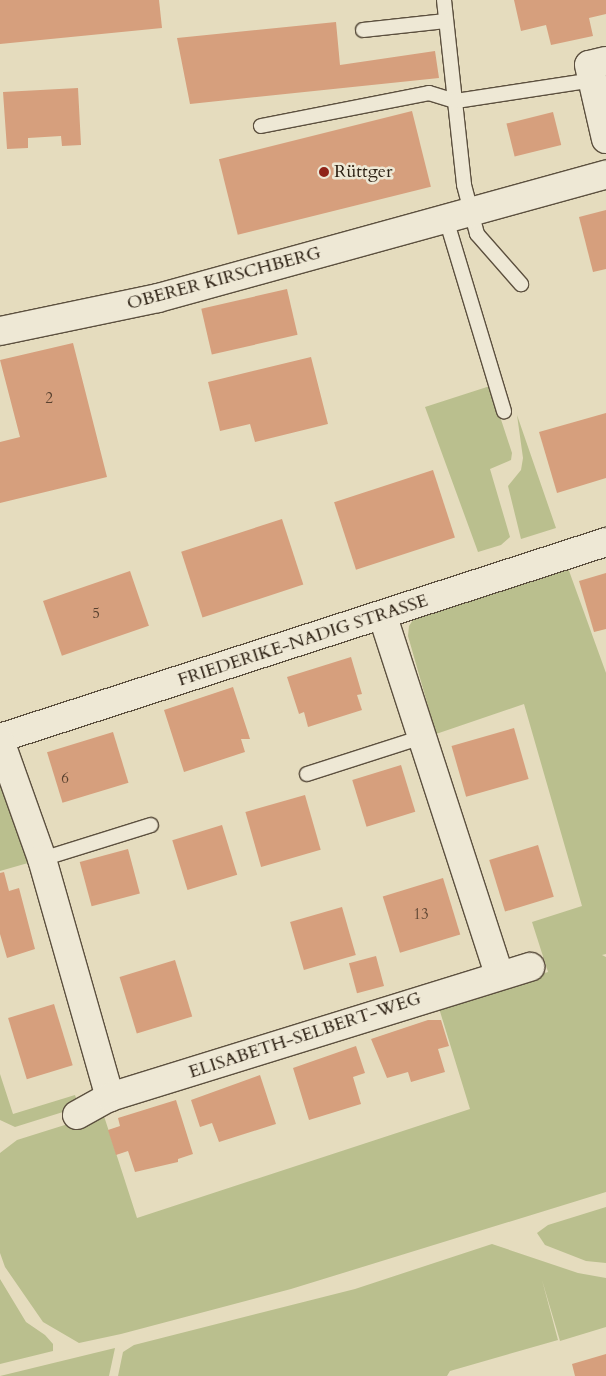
<!DOCTYPE html>
<html>
<head>
<meta charset="utf-8">
<style>
	body { margin:0 }
	#map { position:relative; width:606px; height:1376px; overflow:hidden; background:#e5dcbe; font-family:Cardo,serif }
	div>[style] { position:absolute }
	.green>* { inset:0; background:#babf8e }
	.building>* { inset:0; background:#d69f7d; transform-origin:0 0 }
	.roads { filter:drop-shadow(1px 0 #5c503f) drop-shadow(-1px 0 #5c503f) drop-shadow(0 1px #5c503f) drop-shadow(0 -1px #5c503f) }
	.service>* { height:14px; margin:-7px; padding:0 7px; transform-origin:7px; border-radius:7px; background:#eee8d5 }
	.minor>* { height:28px; margin:-14px; padding:0 14px; transform-origin:14px; border-radius:14px; background:#eee8d5 }
	.dots>* { width:14px; height:14px; translate:-50% -50%; box-sizing:border-box; border:2px solid #eee8d5; border-radius:50% }
	span { translate:-50% -50%; white-space:nowrap; text-align:center; line-height:1.15; -webkit-text-stroke:5px #eee8d5; paint-order:stroke }
	.number-label { font-size:15px; color:#58412f }
	.number-label span { -webkit-text-stroke-width:0 }
	.poi-label { font-size:18px; color:#2e2215 }
	.left { translate:0 -50%; text-align:left }
	.street-label { font-size:18px; color:#2e2215 }
</style>
</head>
<body>
<div id="map">
	<div class="green">
		<i style="clip-path:polygon(490px 386px,512px 453px,511px 460px,490px 469px,510px 537px,501px 545px,478px 552px,425px 407px)"></i>
		<i style="clip-path:polygon(517px 415px,556px 528px,521px 539px,508px 486px,521px 470px,523px 458px)"></i>
		<i style="clip-path:polygon(568px 568px,606px 673px,606px 954px,602px 955px,606px 957px,606px 1192px,291px 1289px,121px 1334px,79px 1343px,43px 1322px,5px 1267px,0 1253px,0 1153px,17px 1140px,103px 1113px,137px 1218px,470px 1109px,438px 1005px,548px 972px,532px 922px,582px 906px,524px 704px,436px 734px,408px 636px,409px 626px,413px 620px,425px 615px)"></i>
		<i style="clip-path:polygon(0 776px,28px 863px,0 871px)"></i>
		<i style="clip-path:polygon(0 1074px,13px 1114px,75px 1095px,79px 1107px,15px 1127px,0 1120px)"></i>
		<i style="clip-path:polygon(606px 1207px,606px 1263px,586px 1261px,545px 1245px,537px 1233px,548px 1225px)"></i>
		<i style="clip-path:polygon(492px 1244px,578px 1273px,606px 1278px,606px 1327px,560px 1341px,542px 1280px,558px 1340px,450px 1371px,447px 1376px,118px 1376px,123px 1352px,134px 1345px,355px 1289px)"></i>
		<i style="clip-path:polygon(0 1279px,26px 1322px,45px 1335px,53px 1344px,53px 1351px,0 1364px)"></i>
		<i style="clip-path:polygon(115px 1348px,109px 1376px,0 1376px)"></i>
	</div>
	<div class="building">
		<i style="clip-path:polygon(0 0,159px 0,162px 28px,0 44px)"></i>
		<i style="clip-path:polygon(514px 0,606px 0,606px 14px,589px 18px,593px 36px,551px 45px,546px 25px,521px 31px)"></i>
		<i style="clip-path:polygon(336px 22px,340px 65px,435px 51px,439px 78px,190px 104px,177px 38px)"></i>
		<i style="clip-path:polygon(78px 88px,81px 145px,62px 146px,61px 136px,28px 138px,28px 148px,7px 149px,3px 92px)"></i>
		<i style="left:412px;top:111px;width:78px;height:199px;rotate:76deg"></i>
		<i style="left:553px;top:112px;width:34px;height:48px;rotate:76deg"></i>
		<i style="clip-path:polygon(606px 210px,606px 269px,593px 272px,579px 217px)"></i>
		<i style="left:287px;top:289px;width:47px;height:88px;rotate:77deg"></i>
		<i style="clip-path:polygon(73px 343px,107px 477px,0 503px,0 442px,20px 437px,0 360px)"></i>
		<i style="clip-path:polygon(311px 357px,328px 424px,255px 442px,250px 424px,220px 431px,208px 382px)"></i>
		<i style="clip-path:polygon(606px 413px,606px 478px,557px 493px,539px 432px)"></i>
		<i style="left:433px;top:470px;width:71px;height:104px;rotate:72deg"></i>
		<i style="left:282px;top:519px;width:69px;height:106px;rotate:72deg"></i>
		<i style="left:130px;top:571px;width:58px;height:92px;rotate:71deg"></i>
		<i style="clip-path:polygon(606px 573px,606px 629px,594px 632px,579px 581px)"></i>
		<i style="clip-path:polygon(351px 657px,362px 694px,357px 695px,362px 710px,308px 727px,304px 712px,299px 714px,287px 677px)"></i>
		<i style="clip-path:polygon(233px 687px,250px 739px,241px 739px,245px 752px,184px 772px,164px 710px)"></i>
		<i style="left:514px;top:728px;width:53px;height:65px;rotate:74deg"></i>
		<i style="left:113px;top:732px;width:53px;height:69px;rotate:73deg"></i>
		<i style="left:401px;top:765px;width:49px;height:51px;rotate:73deg"></i>
		<i style="left:305px;top:795px;width:57px;height:62px;rotate:74deg"></i>
		<i style="left:222px;top:825px;width:52px;height:52px;rotate:73deg"></i>
		<i style="left:538px;top:845px;width:54px;height:51px;rotate:73deg"></i>
		<i style="left:128px;top:849px;width:46px;height:50px;rotate:75deg"></i>
		<i style="clip-path:polygon(4px 872px,9px 891px,19px 888px,35px 949px,7px 958px,0 934px,0 873px)"></i>
		<i style="left:443px;top:878px;width:59px;height:63px;rotate:73deg"></i>
		<i style="left:342px;top:907px;width:50px;height:54px;rotate:74deg"></i>
		<i style="left:376px;top:956px;width:31px;height:28px;rotate:75deg"></i>
		<i style="left:175px;top:960px;width:59px;height:58px;rotate:73deg"></i>
		<i style="left:54px;top:1004px;width:64px;height:48px;rotate:73deg"></i>
		<i style="clip-path:polygon(428px 1020px,441px 1020px,449px 1046px,438px 1049px,445px 1072px,411px 1082px,408px 1072px,387px 1078px,371px 1039px)"></i>
		<i style="clip-path:polygon(356px 1046px,365px 1073px,353px 1077px,361px 1104px,309px 1120px,293px 1068px)"></i>
		<i style="clip-path:polygon(260px 1075px,276px 1124px,219px 1142px,212px 1123px,200px 1127px,191px 1100px)"></i>
		<i style="clip-path:polygon(176px 1100px,193px 1154px,178px 1159px,178px 1162px,135px 1172px,128px 1151px,116px 1155px,108px 1130px,120px 1126px,118px 1118px)"></i>
		<i style="clip-path:polygon(606px 1354px,606px 1376px,575px 1376px,572px 1364px)"></i>
	</div>
	<div class="roads">
		<div class="service">
			<i style="left:444px;top:0;width:186px;rotate:83.8deg"></i>
			<i style="left:464px;top:185px;width:51px;rotate:75.1deg"></i>
			<i style="left:477px;top:234px;width:67px;rotate:48.7deg"></i>
			<i style="left:363px;top:30px;width:83px;rotate:-6.2deg"></i>
			<i style="left:261px;top:126px;width:171px;rotate:-11.1deg"></i>
			<i style="left:429px;top:93px;width:28px;rotate:17deg"></i>
			<i style="left:456px;top:101px;width:139px;rotate:-8.7deg"></i>
			<i style="left:446px;top:219px;width:201px;rotate:73.2deg"></i>
			<i style="left:307px;top:774px;width:121px;rotate:-17.8deg"></i>
			<i style="left:42px;top:859px;width:114px;rotate:-17.3deg"></i>
		</div>
		<div class="minor">
			<i style="left:606px;top:61px;width:17px;rotate:167deg"></i>
			<i style="left:589px;top:65px;width:76px;rotate:77.1deg"></i>
			<i style="left:0;top:331px;width:161px;rotate:-11.8deg"></i>
			<i style="left:158px;top:298px;width:465px;rotate:-15.4deg"></i>
			<i style="left:383px;top:617px;width:375px;rotate:72deg"></i>
			<i style="left:0;top:738px;width:637px;rotate:-17.92deg"></i>
			<i style="left:0;top:741px;width:125px;rotate:70.4deg"></i>
			<i style="left:42px;top:859px;width:248px;rotate:74.1deg"></i>
			<i style="left:77px;top:1115px;width:38px;rotate:-29deg"></i>
			<i style="left:110px;top:1097px;width:440px;rotate:-17.2deg"></i>
		</div>
	</div>
	<div class="dots">
		<i style="left:324px;top:172px;background:#8f2418"></i>
	</div>
	<div class="number-label">
		<span style="left:49px;top:399px">2</span>
		<span style="left:96px;top:614px">5</span>
		<span style="left:65px;top:779px">6</span>
		<span style="left:421px;top:915px">13</span>
	</div>
	<div class="poi-label">
		<span class="left" style="left:334px;top:172px">Rüttger</span>
	</div>
	<div class="street-label">
		<span style="left:224px;top:279px;rotate:-15deg">OBERER KIRSCHBERG</span>
		<span style="left:303px;top:641px;rotate:-18deg">FRIEDERIKE-NADIG STRASSE</span>
		<span style="left:305px;top:1036px;rotate:-18deg">ELISABETH-SELBERT-WEG</span>
	</div>
</div>
</body>
</html>
